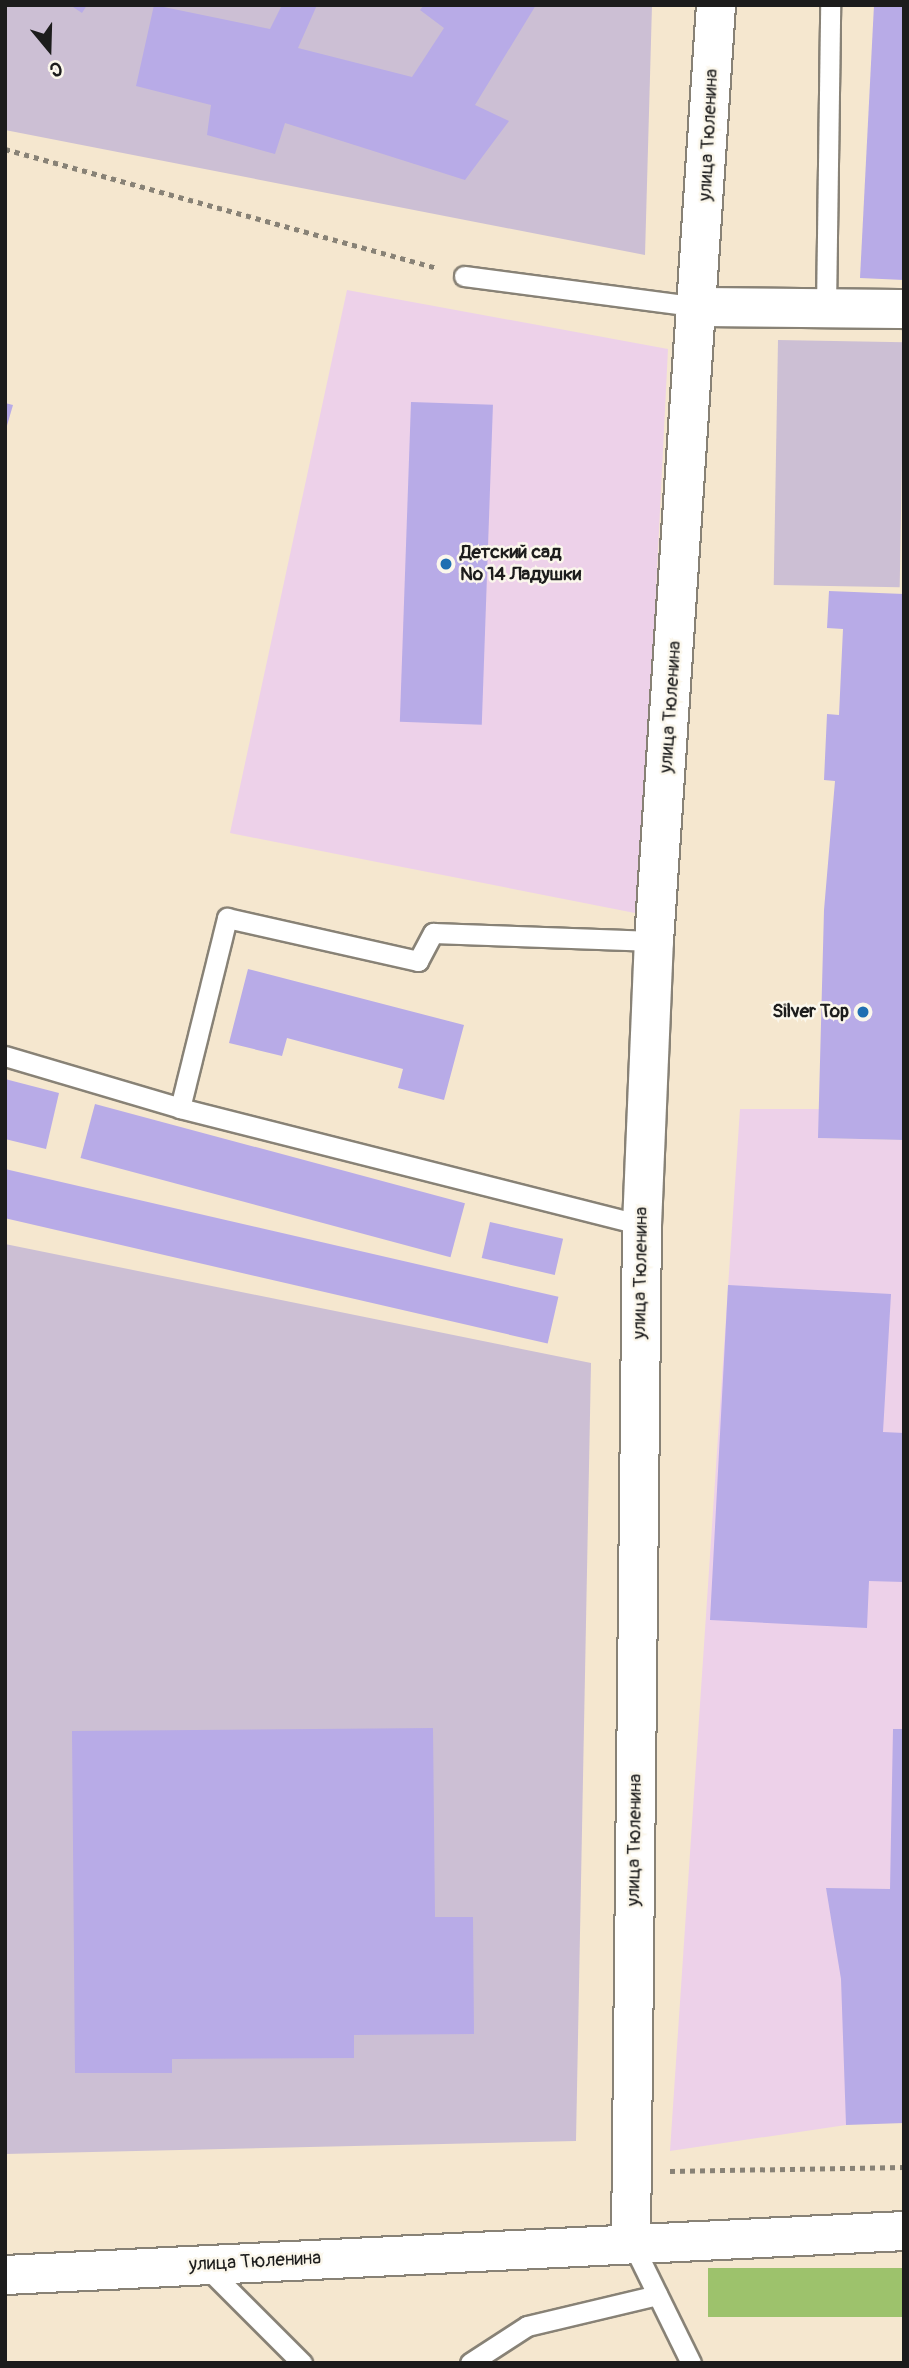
<!DOCTYPE html>
<html>
<head>
<meta charset="utf-8">
<style>
	body { margin:0 }
	#map { position:relative; width:909px; height:2368px; overflow:hidden; background:#f5e7cf; font-family:Pangolin,sans-serif }
	div>[style] { position:absolute }
	.built>* { inset:0; background:#edd1e9 }
	.industrial>* { inset:0; background:#ccbfd4; transform-origin:0 0 }
	.green>* { inset:0; background:#9dc26c; transform-origin:0 0 }
	.building>* { inset:0; background:#b8abe7; transform-origin:0 0 }
	.path>* { height:4.5px; margin-top:-2.25px; transform-origin:0; background:repeating-linear-gradient(90deg,#888276 0 5px,transparent 0 10px) }
	.roads { filter:drop-shadow(2px 0 #888276) drop-shadow(-2px 0 #888276) drop-shadow(0 2px #888276) drop-shadow(0 -2px #888276) }
	.lane>* { height:19px; margin:-9.5px; padding:0 9.5px; transform-origin:9.5px; border-radius:9.5px; background:#fff }
	.street>* { height:38px; margin:-19px; padding:0 19px; transform-origin:19px; border-radius:19px; background:#fff }
	.secondary>* { height:38px; margin:-19px; padding:0 19px; transform-origin:19px; border-radius:19px; background:#fff }
	.dots>* { width:19px; height:19px; translate:-50% -50%; box-sizing:border-box; border:4px solid #fbf7ec; border-radius:50% }
	span { translate:-50% -50%; white-space:nowrap; text-align:center; line-height:1.15; -webkit-text-stroke:5px #fbf7ec; paint-order:stroke }
	.street-label { font-size:19px; color:#1c1c1c }
	.poi-label { font-size:19px; color:#1c1c1c; font-weight:700 }
	.left { translate:0 -50%; text-align:left }
	.right { translate:-100% -50%; text-align:right }
	.frame { position:absolute; inset:0; border:7px solid #1c1c1c; pointer-events:none }
	.north { position:absolute; left:14px; top:14px; width:70px; height:70px; -webkit-text-stroke:5px #fbf7ec; paint-order:stroke; rotate:161deg; font-size:19px; font-weight:700; line-height:28px; text-align:center; color:#1c1c1c }
	.north::after { content:''; display:block; margin:auto; width:24px; height:32px; background:#1c1c1c; clip-path:polygon(50% 0,100% 100%,50% 72%,0 100%) }
</style>
</head>
<body>
<div id="map">
	<div class="built">
		<i style="clip-path:polygon(347px 290px,668px 349px,640px 914px,230px 833px)"></i>
		<i style="clip-path:polygon(740px 1109px,819px 1109px,819px 1138px,904px 1140px,904px 1977px,846px 2125px,670px 2151px)"></i>
	</div>
	<div class="industrial">
		<i style="clip-path:polygon(5px 5px,652px 5px,645px 255px,5px 130px)"></i>
		<i style="left:778px;top:340px;width:126px;height:245px;rotate:1deg"></i>
		<i style="clip-path:polygon(5px 1244px,591px 1363px,576px 2141px,5px 2154px)"></i>
	</div>
	<div class="green">
		<i style="left:904px;top:2268px;width:49px;height:196px;rotate:90deg"></i>
	</div>
	<div class="building">
		<i style="clip-path:polygon(70px 5px,87px 5px,82px 13px)"></i>
		<i style="clip-path:polygon(154px 5px,270px 29px,282px 5px,317px 5px,298px 48px,412px 77px,444px 28px,420px 10px,424px 5px,536px 5px,475px 105px,509px 121px,465px 180px,285px 123px,275px 154px,207px 135px,211px 105px,136px 86px)"></i>
		<i style="clip-path:polygon(874px 5px,904px 5px,904px 280px,860px 278px)"></i>
		<i style="left:411px;top:402px;width:82px;height:320px;rotate:2deg"></i>
		<i style="clip-path:polygon(5px 403px,13px 405px,6px 429px,5px 429px)"></i>
		<i style="clip-path:polygon(829px 591px,904px 594px,904px 1140px,818px 1138px,824px 910px,835px 781px,824px 780px,827px 714px,839px 715px,843px 629px,827px 628px)"></i>
		<i style="clip-path:polygon(248px 969px,464px 1025px,444px 1100px,398px 1088px,403px 1069px,287px 1038px,282px 1056px,229px 1043px)"></i>
		<i style="clip-path:polygon(5px 1079px,59px 1093px,46px 1149px,5px 1139px)"></i>
		<i style="left:95px;top:1104px;width:383px;height:56px;rotate:15deg"></i>
		<i style="left:5px;top:1169px;width:568px;height:48px;rotate:13deg"></i>
		<i style="left:490px;top:1222px;width:75px;height:37px;rotate:13deg"></i>
		<i style="clip-path:polygon(728px 1285px,891px 1294px,883px 1432px,904px 1433px,904px 1582px,869px 1581px,867px 1628px,710px 1620px)"></i>
		<i style="clip-path:polygon(433px 1728px,435px 1917px,473px 1917px,474px 2034px,354px 2035px,354px 2058px,172px 2059px,172px 2073px,75px 2073px,72px 1731px)"></i>
		<i style="clip-path:polygon(893px 1729px,904px 1729px,904px 2123px,846px 2125px,841px 1979px,826px 1888px,890px 1889px)"></i>
	</div>
	<div class="path">
		<i style="left:5px;top:149px;width:447px;rotate:15.4deg"></i>
		<i style="left:670px;top:2171px;width:234px;rotate:-1deg"></i>
	</div>
	<div class="roads">
		<div class="lane">
			<i style="left:464px;top:276px;width:237px;rotate:7.5deg"></i>
			<i style="left:826px;top:308px;width:303px;rotate:-89.2deg"></i>
			<i style="left:5px;top:1056px;width:183px;rotate:16.5deg"></i>
			<i style="left:180px;top:1108px;width:477px;rotate:14.2deg"></i>
			<i style="left:180px;top:1108px;width:196px;rotate:-76.1deg"></i>
			<i style="left:227px;top:918px;width:196px;rotate:12.7deg"></i>
			<i style="left:418px;top:961px;width:32px;rotate:-62deg"></i>
			<i style="left:433px;top:933px;width:221px;rotate:2.1deg"></i>
			<i style="left:631px;top:2241px;width:136px;rotate:63.8deg"></i>
			<i style="left:204px;top:2265px;width:139px;rotate:45deg"></i>
			<i style="left:470px;top:2363px;width:68px;rotate:-33deg"></i>
			<i style="left:527px;top:2326px;width:134px;rotate:-13.4deg"></i>
		</div>
		<div class="street">
			<i style="left:699px;top:307px;width:205px;rotate:0.6deg"></i>
			<i style="left:631px;top:2241px;width:1016px;rotate:-89.38deg"></i>
			<i style="left:642px;top:1225px;width:284px;rotate:-87.6deg"></i>
			<i style="left:654px;top:941px;width:938px;rotate:-86.21deg"></i>
		</div>
		<div class="secondary">
			<i style="left:5px;top:2275px;width:900px;rotate:-2.8deg"></i>
		</div>
	</div>
	<div class="dots">
		<i style="left:446px;top:564px;background:#1f6fb2"></i>
		<i style="left:863px;top:1012px;background:#1f6fb2"></i>
	</div>
	<div class="street-label">
		<span style="left:709px;top:135px;rotate:-87deg">улица Тюленина</span>
		<span style="left:671px;top:707px;rotate:-86deg">улица Тюленина</span>
		<span style="left:641px;top:1273px;rotate:-89deg">улица Тюленина</span>
		<span style="left:635px;top:1840px;rotate:-89deg">улица Тюленина</span>
		<span style="left:255px;top:2262px;rotate:-3deg">улица Тюленина</span>
	</div>
	<div class="poi-label">
		<span class="left" style="left:460px;top:564px">Детский сад<br>№ 14 Ладушки</span>
		<span class="right" style="left:849px;top:1012px">Silver Top</span>
	</div>
	<div class="frame"></div>
	<div class="north">С</div>
</div>
</body>
</html>
